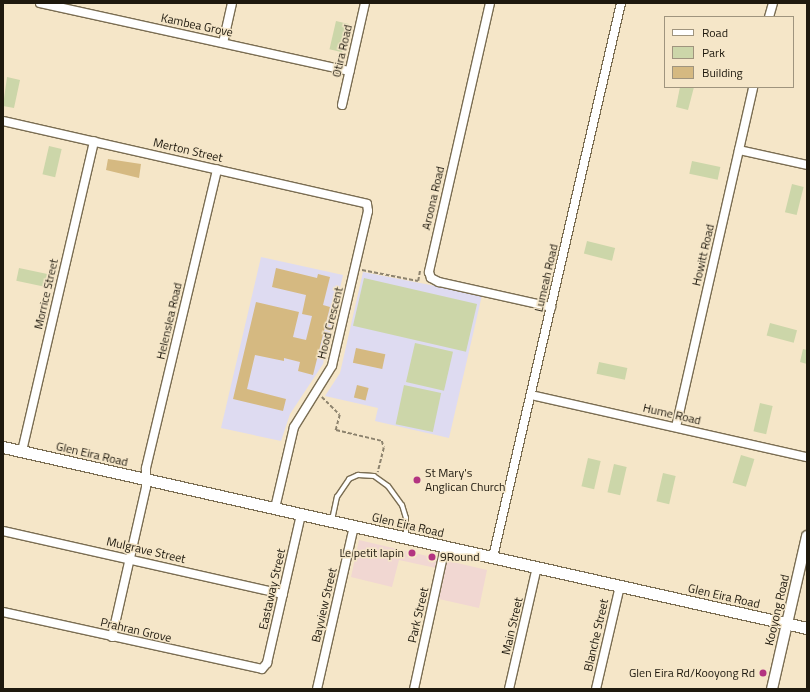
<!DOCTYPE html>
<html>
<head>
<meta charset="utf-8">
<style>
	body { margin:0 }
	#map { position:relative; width:810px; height:692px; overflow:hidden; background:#f5e6c8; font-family:"Titillium Web",sans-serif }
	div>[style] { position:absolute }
	.commercial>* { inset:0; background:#f1d7d2 }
	.education>* { inset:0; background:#dedbf1 }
	.green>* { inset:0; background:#ccd6a9; transform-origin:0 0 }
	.building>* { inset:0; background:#d5b981; transform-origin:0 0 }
	.path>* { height:1.5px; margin-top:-0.75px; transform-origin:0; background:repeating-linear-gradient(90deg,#8d836e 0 4px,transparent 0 6px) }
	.roads { filter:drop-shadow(1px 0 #7a6d52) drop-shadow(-1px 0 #7a6d52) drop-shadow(0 1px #7a6d52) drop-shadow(0 -1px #7a6d52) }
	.service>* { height:4px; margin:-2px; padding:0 2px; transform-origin:2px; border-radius:2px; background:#fff }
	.minor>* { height:8px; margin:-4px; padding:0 4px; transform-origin:4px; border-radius:4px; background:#fff }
	.tertiary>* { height:10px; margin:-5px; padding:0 5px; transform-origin:5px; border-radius:5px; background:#fff }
	.secondary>* { height:11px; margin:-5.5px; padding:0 5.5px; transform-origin:5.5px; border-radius:5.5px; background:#fff }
	.dots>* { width:11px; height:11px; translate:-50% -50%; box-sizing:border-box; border:2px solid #f5e6c8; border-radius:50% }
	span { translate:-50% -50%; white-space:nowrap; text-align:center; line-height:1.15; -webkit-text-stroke:3px #f5e6c8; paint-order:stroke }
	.street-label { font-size:12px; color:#1e190e }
	.poi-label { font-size:12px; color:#1e190e }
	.left { translate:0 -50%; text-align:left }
	.right { translate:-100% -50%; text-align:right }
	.frame { position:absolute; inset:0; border:4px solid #1e190e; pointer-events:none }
	.legend { position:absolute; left:664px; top:16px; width:130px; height:72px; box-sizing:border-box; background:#f5e6c8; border:1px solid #9f947e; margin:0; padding:5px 7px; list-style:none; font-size:12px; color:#1e190e }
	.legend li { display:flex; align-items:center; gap:8px; height:20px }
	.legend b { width:20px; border:1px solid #9f947e }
</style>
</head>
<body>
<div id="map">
	<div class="commercial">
		<i style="clip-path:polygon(359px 540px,487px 570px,479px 608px,439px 599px,445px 570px,399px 560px,392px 587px,351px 577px)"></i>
	</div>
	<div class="education">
		<i style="clip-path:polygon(261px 257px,343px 275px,323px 364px,290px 414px,281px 441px,221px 428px)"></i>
		<i style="clip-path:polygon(363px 272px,482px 295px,449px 438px,375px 421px,378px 408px,325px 396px,340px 373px)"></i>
	</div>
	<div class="green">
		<i style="left:336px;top:21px;width:13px;height:29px;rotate:13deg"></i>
		<i style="clip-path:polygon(7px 77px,20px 80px,14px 108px,3px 106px)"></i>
		<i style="clip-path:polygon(680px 87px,694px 87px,688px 110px,676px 107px)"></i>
		<i style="left:49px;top:146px;width:13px;height:29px;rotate:13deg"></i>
		<i style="left:692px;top:161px;width:29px;height:13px;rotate:12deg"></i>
		<i style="left:792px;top:184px;width:12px;height:29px;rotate:14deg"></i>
		<i style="left:587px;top:241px;width:29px;height:13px;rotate:14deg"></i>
		<i style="left:19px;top:268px;width:29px;height:13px;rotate:12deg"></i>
		<i style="left:364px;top:278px;width:116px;height:49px;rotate:13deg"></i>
		<i style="left:770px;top:323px;width:28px;height:13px;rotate:15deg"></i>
		<i style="left:415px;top:343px;width:39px;height:40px;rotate:13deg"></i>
		<i style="clip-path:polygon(803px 349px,807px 350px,807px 364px,800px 362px)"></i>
		<i style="left:599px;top:362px;width:29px;height:12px;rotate:12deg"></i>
		<i style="left:404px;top:385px;width:38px;height:40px;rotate:12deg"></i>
		<i style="left:760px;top:403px;width:13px;height:29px;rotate:13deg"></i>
		<i style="left:741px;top:455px;width:14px;height:29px;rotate:17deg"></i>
		<i style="left:588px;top:458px;width:13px;height:29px;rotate:13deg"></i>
		<i style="left:614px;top:464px;width:13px;height:29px;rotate:13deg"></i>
		<i style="left:663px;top:473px;width:13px;height:29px;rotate:13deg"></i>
	</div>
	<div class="building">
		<i style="clip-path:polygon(108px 159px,141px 164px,139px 178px,106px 170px)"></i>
		<i style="clip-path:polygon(276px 268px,317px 278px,318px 274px,330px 277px,323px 305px,330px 307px,313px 375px,298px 371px,300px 362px,284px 358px,284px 361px,255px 355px,247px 389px,286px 399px,283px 411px,233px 399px,256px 302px,299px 312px,293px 337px,306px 340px,312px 316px,302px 314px,306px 295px,272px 287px)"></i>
		<i style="left:356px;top:348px;width:30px;height:15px;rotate:12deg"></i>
		<i style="left:357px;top:385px;width:12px;height:13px;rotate:14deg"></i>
	</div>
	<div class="path">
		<i style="left:362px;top:270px;width:57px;rotate:11.1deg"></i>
		<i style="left:418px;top:281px;width:11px;rotate:-80deg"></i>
		<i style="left:322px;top:397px;width:25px;rotate:45deg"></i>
		<i style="left:340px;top:415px;width:16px;rotate:105deg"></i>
		<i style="left:336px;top:430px;width:47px;rotate:13.4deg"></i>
		<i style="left:382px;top:441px;width:7px;rotate:74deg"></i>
		<i style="left:384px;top:448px;width:25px;rotate:104deg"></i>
	</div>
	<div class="roads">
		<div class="service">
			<i style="left:332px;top:520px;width:24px;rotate:-78deg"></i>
			<i style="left:337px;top:497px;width:22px;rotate:-56deg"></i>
			<i style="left:349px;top:479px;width:10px;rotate:-24deg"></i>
			<i style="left:358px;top:475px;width:16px;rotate:4deg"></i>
			<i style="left:374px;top:476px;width:17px;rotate:36deg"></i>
			<i style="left:388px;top:486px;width:24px;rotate:54deg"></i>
			<i style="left:402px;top:505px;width:14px;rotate:73deg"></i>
			<i style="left:406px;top:518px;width:19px;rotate:90deg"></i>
		</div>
		<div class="minor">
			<i style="left:40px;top:3px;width:317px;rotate:12.4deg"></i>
			<i style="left:490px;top:3px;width:276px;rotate:102.8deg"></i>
			<i style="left:429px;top:272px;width:6px;rotate:72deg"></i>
			<i style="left:431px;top:278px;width:9px;rotate:27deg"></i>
			<i style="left:439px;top:282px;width:115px;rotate:12.6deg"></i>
			<i style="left:769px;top:17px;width:15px;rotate:-74deg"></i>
			<i style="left:223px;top:43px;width:41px;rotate:-77.3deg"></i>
			<i style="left:342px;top:105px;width:105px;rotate:-77.3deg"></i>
			<i style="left:3px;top:121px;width:373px;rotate:12.8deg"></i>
			<i style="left:367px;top:204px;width:7px;rotate:82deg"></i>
			<i style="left:368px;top:211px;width:159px;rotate:103.1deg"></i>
			<i style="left:332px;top:366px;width:72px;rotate:121.9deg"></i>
			<i style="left:294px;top:427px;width:83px;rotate:103.2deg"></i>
			<i style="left:739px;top:150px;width:70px;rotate:12.4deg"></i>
			<i style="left:531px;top:395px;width:283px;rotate:12.7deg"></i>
			<i style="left:676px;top:427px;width:349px;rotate:-77.2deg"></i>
			<i style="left:22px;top:451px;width:318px;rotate:-76.9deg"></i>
			<i style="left:3px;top:531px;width:287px;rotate:12.7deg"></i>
			<i style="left:493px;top:557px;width:569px;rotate:-76.99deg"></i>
			<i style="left:3px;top:612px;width:265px;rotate:12.4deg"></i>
			<i style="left:262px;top:669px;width:8px;rotate:-50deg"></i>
			<i style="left:267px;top:663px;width:153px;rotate:-77.1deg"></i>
			<i style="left:112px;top:637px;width:154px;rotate:-77.2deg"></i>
			<i style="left:146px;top:487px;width:19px;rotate:-90deg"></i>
			<i style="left:146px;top:468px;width:307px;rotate:-76.6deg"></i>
			<i style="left:317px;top:689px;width:167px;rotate:-77.2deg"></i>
			<i style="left:414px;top:689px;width:145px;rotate:-77.7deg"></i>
			<i style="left:509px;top:689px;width:125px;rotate:-77.1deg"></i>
			<i style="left:596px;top:689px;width:106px;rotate:-76.9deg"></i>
		</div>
		<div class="tertiary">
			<i style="left:772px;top:689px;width:157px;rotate:-77.1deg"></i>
		</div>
		<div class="secondary">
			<i style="left:3px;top:447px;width:824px;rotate:12.69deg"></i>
		</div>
	</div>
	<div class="dots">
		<i style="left:417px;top:480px;background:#b33481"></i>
		<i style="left:412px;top:553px;background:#b33481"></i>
		<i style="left:432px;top:557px;background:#b33481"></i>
		<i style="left:763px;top:673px;background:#b33481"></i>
	</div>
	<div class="street-label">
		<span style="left:197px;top:25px;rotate:12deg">Kambea Grove</span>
		<span style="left:342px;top:51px;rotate:-77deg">Otira Road</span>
		<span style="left:188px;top:150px;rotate:13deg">Merton Street</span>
		<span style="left:433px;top:198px;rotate:-77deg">Aroona Road</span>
		<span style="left:703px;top:255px;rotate:-77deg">Howitt Road</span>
		<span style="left:546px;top:278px;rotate:-77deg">Lumeah Road</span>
		<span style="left:46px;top:294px;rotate:-77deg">Morrice Street</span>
		<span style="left:169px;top:321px;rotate:-77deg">Helenslea Road</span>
		<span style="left:330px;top:323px;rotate:-76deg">Hood Crescent</span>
		<span style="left:672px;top:414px;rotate:13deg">Hume Road</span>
		<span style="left:92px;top:454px;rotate:13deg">Glen Eira Road</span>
		<span style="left:408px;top:525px;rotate:13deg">Glen Eira Road</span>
		<span style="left:146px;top:550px;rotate:13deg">Mulgrave Street</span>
		<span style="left:272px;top:589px;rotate:-77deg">Eastaway Street</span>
		<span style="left:724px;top:596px;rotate:13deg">Glen Eira Road</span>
		<span style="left:324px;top:605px;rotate:-77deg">Bayview Street</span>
		<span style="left:777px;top:610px;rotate:-77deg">Kooyong Road</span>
		<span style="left:418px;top:615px;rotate:-77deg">Park Street</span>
		<span style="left:512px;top:626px;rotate:-77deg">Main Street</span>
		<span style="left:136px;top:630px;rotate:13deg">Prahran Grove</span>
		<span style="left:596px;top:635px;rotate:-77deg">Blanche Street</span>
	</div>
	<div class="poi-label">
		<span class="left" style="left:425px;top:480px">St Mary's<br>Anglican Church</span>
		<span class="right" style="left:404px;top:553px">Le petit lapin</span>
		<span class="left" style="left:440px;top:557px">9Round</span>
		<span class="right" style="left:755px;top:673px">Glen Eira Rd/Kooyong Rd</span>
	</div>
	<div class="frame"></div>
	<ul class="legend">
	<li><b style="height:5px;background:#fff"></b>Road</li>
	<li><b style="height:11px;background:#ccd6a9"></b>Park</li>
	<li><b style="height:11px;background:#d5b981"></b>Building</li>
	</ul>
</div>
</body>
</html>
